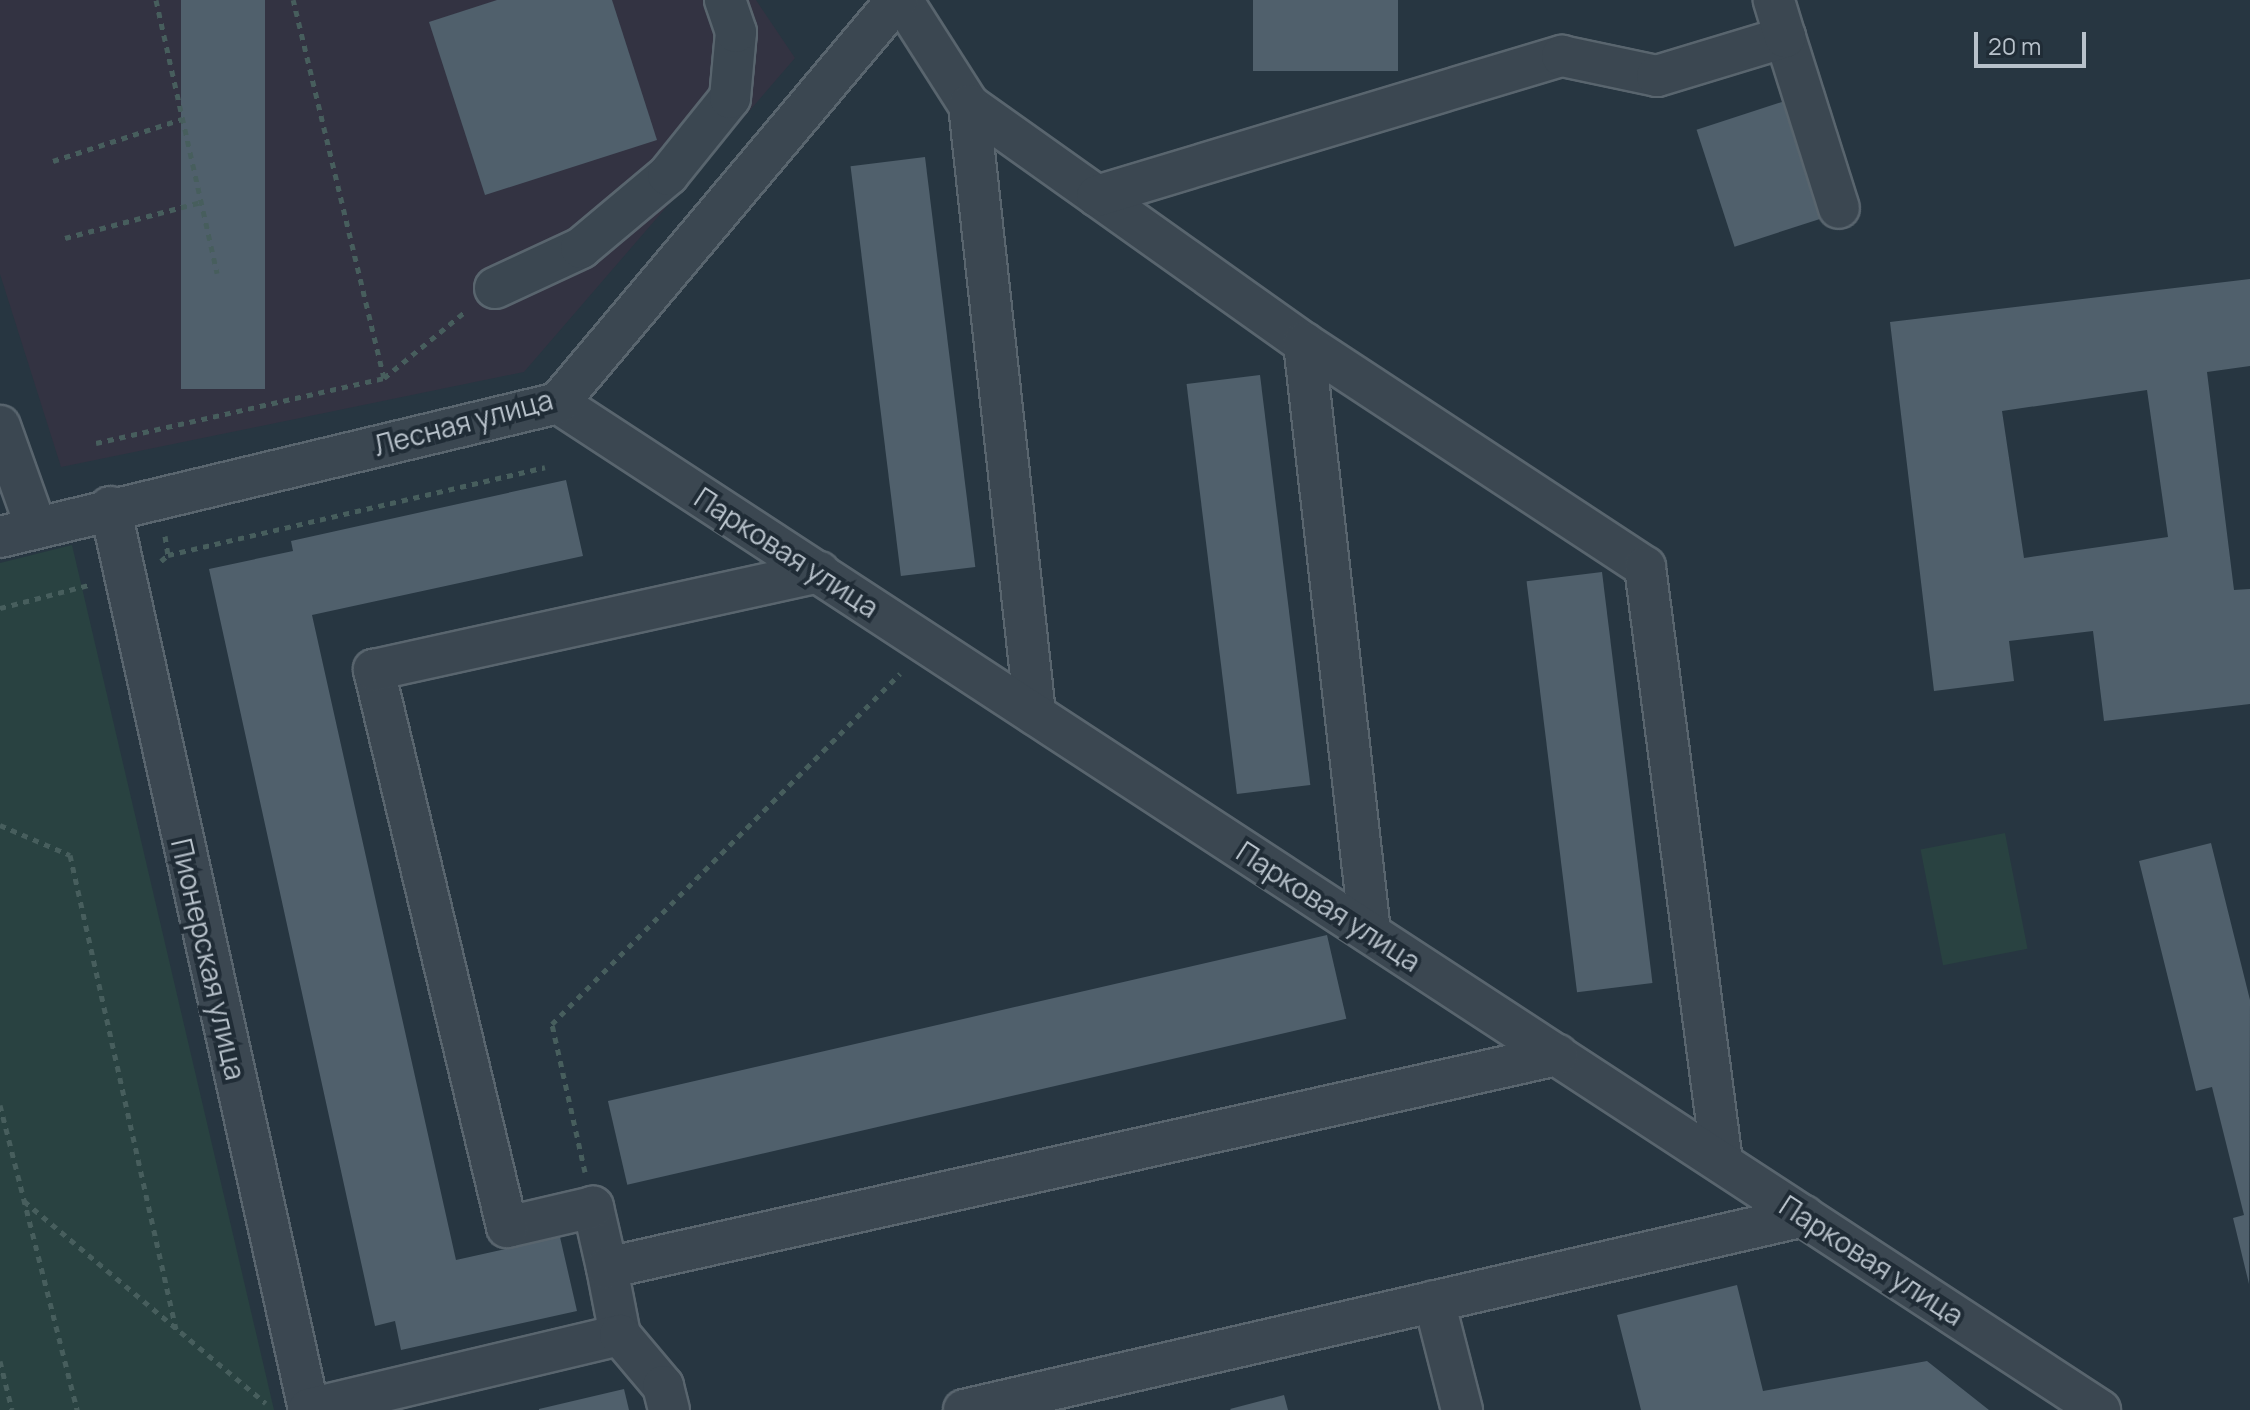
<!DOCTYPE html>
<html>
<head>
<meta charset="utf-8">
<style>
	body { margin:0 }
	#map { position:relative; width:2250px; height:1410px; overflow:hidden; background:#273641; font-family:Manrope,sans-serif }
	div>[style] { position:absolute }
	.medical>* { inset:0; background:#333342 }
	.green>* { inset:0; background:#294241; transform-origin:0 0 }
	.building>* { inset:0; background:#50606c; transform-origin:0 0 }
	.path>* { height:5px; margin-top:-2.5px; transform-origin:0; background:repeating-linear-gradient(90deg,#475e5d 0 6px,transparent 0 12px) }
	.roads { filter:drop-shadow(2px 0 #59656e) drop-shadow(-2px 0 #59656e) drop-shadow(0 2px #59656e) drop-shadow(0 -2px #59656e) }
	.minor>* { height:40px; margin:-20px; padding:0 20px; transform-origin:20px; border-radius:20px; background:#3b4751 }
	span { translate:-50% -50%; white-space:nowrap; text-align:center; line-height:1.15; -webkit-text-stroke:8px #202c36; paint-order:stroke }
	.street-label { font-size:28px; color:#b8c2cb }
	.scale { position:absolute; left:1974px; top:32px; width:112px; height:36px; box-sizing:border-box; border:4px solid #b8c2cb; border-top:0; padding-left:10px; font-size:24px; line-height:28px; white-space:nowrap; color:#b8c2cb; -webkit-text-stroke:6px #202c36; paint-order:stroke }
</style>
</head>
<body>
<div id="map">
	<div class="medical">
		<i style="clip-path:polygon(0 0,756px 0,795px 58px,524px 372px,61px 467px,0 274px)"></i>
	</div>
	<div class="green">
		<i style="clip-path:polygon(72px 545px,274px 1410px,0 1410px,0 563px)"></i>
		<i style="left:2005px;top:833px;width:118px;height:86px;rotate:79deg"></i>
	</div>
	<div class="building">
		<i style="left:181px;top:0;width:84px;height:389px"></i>
		<i style="clip-path:polygon(497px 0,612px 0,657px 140px,485px 195px,429px 22px)"></i>
		<i style="left:1253px;top:0;width:145px;height:71px"></i>
		<i style="left:1785px;top:101px;width:123px;height:93px;rotate:72deg"></i>
		<i style="left:925px;top:157px;width:413px;height:75px;rotate:83deg"></i>
		<i style="clip-path:polygon(evenodd,2250px 279px,2250px 366px,2207px 372px,2234px 590px,2250px 589px,2250px 704px,2104px 721px,2093px 631px,2009px 641px,2014px 681px,1934px 691px,1890px 322px,2250px 279px,2147px 390px,2168px 537px,2024px 558px,2002px 411px,2147px 390px)"></i>
		<i style="left:1260px;top:375px;width:413px;height:74px;rotate:83deg"></i>
		<i style="clip-path:polygon(566px 480px,583px 556px,312px 615px,456px 1260px,560px 1237px,577px 1311px,401px 1350px,395px 1321px,375px 1326px,209px 569px,293px 551px,291px 541px)"></i>
		<i style="left:1602px;top:572px;width:414px;height:76px;rotate:83deg"></i>
		<i style="clip-path:polygon(2211px 843px,2250px 1000px,2249px 1284px,2233px 1218px,2244px 1215px,2212px 1087px,2196px 1091px,2139px 861px)"></i>
		<i style="left:1327px;top:935px;width:86px;height:738px;rotate:77deg"></i>
		<i style="clip-path:polygon(1737px 1285px,1763px 1391px,1927px 1361px,1989px 1410px,1641px 1410px,1617px 1315px)"></i>
		<i style="clip-path:polygon(624px 1389px,629px 1410px,539px 1410px,539px 1409px)"></i>
		<i style="clip-path:polygon(1284px 1395px,1288px 1410px,1231px 1410px,1230px 1409px)"></i>
	</div>
	<div class="path">
		<i style="left:156px;top:0;width:280px;rotate:77.4deg"></i>
		<i style="left:53px;top:161px;width:136px;rotate:-18deg"></i>
		<i style="left:65px;top:238px;width:141px;rotate:-14.8deg"></i>
		<i style="left:384px;top:378px;width:106px;rotate:-39.3deg"></i>
		<i style="left:96px;top:443px;width:295px;rotate:-12.7deg"></i>
		<i style="left:384px;top:378px;width:389px;rotate:-103.5deg"></i>
		<i style="left:165px;top:536px;width:19px;rotate:81deg"></i>
		<i style="left:161px;top:561px;width:9px;rotate:-41deg"></i>
		<i style="left:168px;top:555px;width:387px;rotate:-13.1deg"></i>
		<i style="left:0;top:608px;width:91px;rotate:-14.6deg"></i>
		<i style="left:0;top:825px;width:76px;rotate:23.2deg"></i>
		<i style="left:70px;top:855px;width:488px;rotate:77.4deg"></i>
		<i style="left:0;top:1105px;width:315px;rotate:75.8deg"></i>
		<i style="left:585px;top:1172px;width:152px;rotate:-102.6deg"></i>
		<i style="left:552px;top:1024px;width:494px;rotate:-45.2deg"></i>
		<i style="left:24px;top:1201px;width:315px;rotate:39.9deg"></i>
		<i style="left:0;top:1361px;width:50px;rotate:76.2deg"></i>
	</div>
	<div class="roads">
		<div class="minor">
			<i style="left:902px;top:0;width:125px;rotate:57.5deg"></i>
			<i style="left:969px;top:105px;width:411px;rotate:35.4deg"></i>
			<i style="left:1304px;top:343px;width:408px;rotate:33.3deg"></i>
			<i style="left:1645px;top:567px;width:600px;rotate:82.63deg"></i>
			<i style="left:1785px;top:37px;width:179px;rotate:72.5deg"></i>
			<i style="left:969px;top:105px;width:613px;rotate:83.81deg"></i>
			<i style="left:1097px;top:196px;width:486px;rotate:-16.8deg"></i>
			<i style="left:1562px;top:56px;width:97px;rotate:11.9deg"></i>
			<i style="left:1657px;top:76px;width:134px;rotate:-16.9deg"></i>
			<i style="left:1785px;top:37px;width:39px;rotate:-107deg"></i>
			<i style="left:495px;top:288px;width:95px;rotate:-24.9deg"></i>
			<i style="left:581px;top:248px;width:114px;rotate:-40deg"></i>
			<i style="left:668px;top:175px;width:99px;rotate:-51.2deg"></i>
			<i style="left:730px;top:98px;width:66px;rotate:-84.8deg"></i>
			<i style="left:736px;top:32px;width:34px;rotate:-109deg"></i>
			<i style="left:1304px;top:343px;width:593px;rotate:83.61deg"></i>
			<i style="left:558px;top:403px;width:1842px;rotate:33.15deg"></i>
			<i style="left:0;top:426px;width:107px;rotate:70.4deg"></i>
			<i style="left:110px;top:507px;width:925px;rotate:77.57deg"></i>
			<i style="left:0;top:537px;width:574px;rotate:-13.5deg"></i>
			<i style="left:558px;top:403px;width:527px;rotate:-49.93deg"></i>
			<i style="left:607px;top:1268px;width:63px;rotate:-102.9deg"></i>
			<i style="left:593px;top:1207px;width:88px;rotate:166.9deg"></i>
			<i style="left:507px;top:1227px;width:573px;rotate:-103.43deg"></i>
			<i style="left:374px;top:670px;width:456px;rotate:-12.4deg"></i>
			<i style="left:1434px;top:1301px;width:113px;rotate:75.6deg"></i>
			<i style="left:620px;top:1335px;width:68px;rotate:-101deg"></i>
			<i style="left:607px;top:1268px;width:974px;rotate:-12.64deg"></i>
			<i style="left:309px;top:1409px;width:320px;rotate:-13.4deg"></i>
			<i style="left:620px;top:1335px;width:67px;rotate:49.9deg"></i>
			<i style="left:663px;top:1386px;width:25px;rotate:76deg"></i>
			<i style="left:964px;top:1410px;width:862px;rotate:-13deg"></i>
		</div>
	</div>
	<div class="street-label">
		<span style="left:463px;top:422px;rotate:-15deg">Лесная улица</span>
		<span style="left:787px;top:552px;rotate:33deg">Парковая улица</span>
		<span style="left:1329px;top:906px;rotate:33deg">Парковая улица</span>
		<span style="left:209px;top:959px;rotate:77deg">Пионерская улица</span>
		<span style="left:1872px;top:1260px;rotate:33deg">Парковая улица</span>
	</div>
	<div class="scale">20 m</div>
</div>
</body>
</html>
